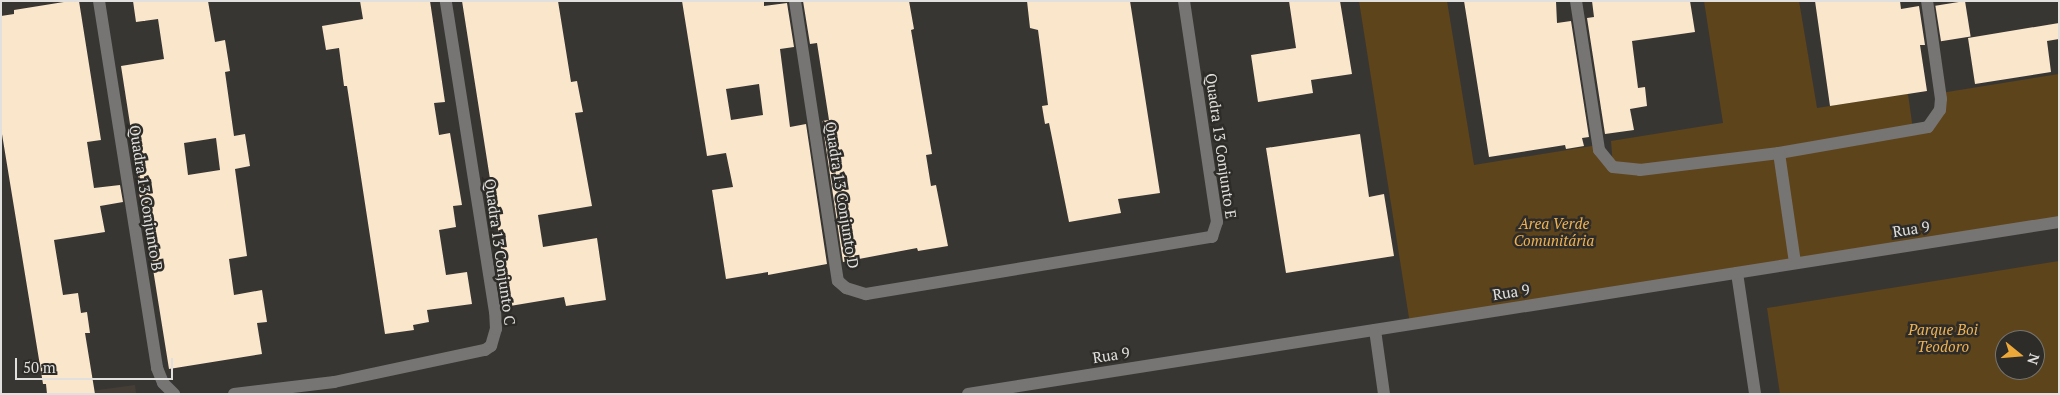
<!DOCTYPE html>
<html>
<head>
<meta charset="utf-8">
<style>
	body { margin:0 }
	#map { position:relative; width:2060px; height:395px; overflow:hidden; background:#383633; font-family:"PT Serif",serif }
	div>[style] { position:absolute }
	.built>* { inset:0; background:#443e36 }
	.green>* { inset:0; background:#5e441b }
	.building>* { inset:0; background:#f9e6cb; transform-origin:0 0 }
	.minor>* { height:12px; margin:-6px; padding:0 6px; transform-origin:6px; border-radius:6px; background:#767573 }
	span { translate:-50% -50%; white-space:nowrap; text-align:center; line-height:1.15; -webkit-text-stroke:5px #2e2c29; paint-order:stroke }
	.street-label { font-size:15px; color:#e2e0de }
	.park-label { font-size:15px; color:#efb252; font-style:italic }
	.frame { position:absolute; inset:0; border:2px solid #e2e0de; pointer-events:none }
	.north { position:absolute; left:1995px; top:330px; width:50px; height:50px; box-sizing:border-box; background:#2e2c29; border:1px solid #767471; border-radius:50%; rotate:107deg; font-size:14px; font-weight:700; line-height:20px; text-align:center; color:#e2e0de }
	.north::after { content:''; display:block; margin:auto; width:18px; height:22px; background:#eca93a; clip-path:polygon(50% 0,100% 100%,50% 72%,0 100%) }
	.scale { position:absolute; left:15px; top:358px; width:158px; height:22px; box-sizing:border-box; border:2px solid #e2e0de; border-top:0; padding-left:6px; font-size:15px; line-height:18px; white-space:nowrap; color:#e2e0de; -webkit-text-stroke:4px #2e2c29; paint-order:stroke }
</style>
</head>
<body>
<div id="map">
	<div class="built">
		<i style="clip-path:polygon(135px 385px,136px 394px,69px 394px)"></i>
	</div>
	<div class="green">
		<i style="clip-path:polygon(1359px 1px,1447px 1px,1474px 165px,1598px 145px,1613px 166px,1611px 141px,1723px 123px,1704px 1px,1799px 1px,1817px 108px,1908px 94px,1913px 130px,1928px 127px,1941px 93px,2059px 74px,2059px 222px,1410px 324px)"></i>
		<i style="clip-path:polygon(evenodd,2059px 261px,2059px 394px,1780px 394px,1767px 308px,2059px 261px,2005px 340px,2035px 340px,2035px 370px,2005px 370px,2005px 340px)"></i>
	</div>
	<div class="building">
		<i style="clip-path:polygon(70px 1px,79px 1px,101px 140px,87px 142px,94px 188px,120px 185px,123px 202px,100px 206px,105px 232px,54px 240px,63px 295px,78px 293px,81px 313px,87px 312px,90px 333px,85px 333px,95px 394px,47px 394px,46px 384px,43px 384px,1px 128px,1px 16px,14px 14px,14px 10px)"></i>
		<i style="clip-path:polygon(evenodd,133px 1px,208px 1px,215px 42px,225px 40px,230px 71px,225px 72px,234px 136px,245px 134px,250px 166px,235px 169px,247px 256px,229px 259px,234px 295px,262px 290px,267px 322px,257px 323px,262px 354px,169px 369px,144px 213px,136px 182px,139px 182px,121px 66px,164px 59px,158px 19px,136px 22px,133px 1px,216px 138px,220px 170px,188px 175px,184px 143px,216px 138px)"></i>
		<i style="clip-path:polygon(360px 1px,430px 1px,445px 102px,434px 103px,439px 135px,450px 133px,462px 205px,453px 206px,456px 227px,439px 230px,446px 275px,467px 272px,472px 304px,427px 310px,429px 322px,413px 325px,414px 330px,385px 334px,347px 86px,344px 86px,339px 48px,326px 50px,322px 26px,363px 19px)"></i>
		<i style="clip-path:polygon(462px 1px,558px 1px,571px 82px,577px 81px,583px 112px,575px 113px,592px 206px,538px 215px,543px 247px,597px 238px,606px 300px,566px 306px,564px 297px,510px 306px)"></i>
		<i style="clip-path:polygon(evenodd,682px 1px,764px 1px,764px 6px,787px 3px,794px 47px,780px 49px,790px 127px,806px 124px,827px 264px,768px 275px,768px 272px,726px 279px,712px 190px,733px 187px,726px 153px,707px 156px,682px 1px,759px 84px,763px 115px,731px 120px,726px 89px,759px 84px)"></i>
		<i style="clip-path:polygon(803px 1px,909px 1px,914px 29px,911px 30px,932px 154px,926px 155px,931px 186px,936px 185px,948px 246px,918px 251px,917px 248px,843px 262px,822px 121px,829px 120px,817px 43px,810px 44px)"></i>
		<i style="clip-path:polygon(1027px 1px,1130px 1px,1160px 193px,1118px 199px,1121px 213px,1069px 222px,1049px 123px,1045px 124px,1042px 106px,1048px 105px,1038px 30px,1030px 28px)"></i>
		<i style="clip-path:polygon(1289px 1px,1340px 1px,1352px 74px,1311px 80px,1313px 93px,1258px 102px,1251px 55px,1296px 48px)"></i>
		<i style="clip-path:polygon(1464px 1px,1556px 1px,1557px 23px,1571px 21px,1589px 137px,1582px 138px,1584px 146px,1566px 149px,1565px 145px,1489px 157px)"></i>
		<i style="clip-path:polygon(1592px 1px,1690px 1px,1695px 32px,1632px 41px,1638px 88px,1645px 87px,1647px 106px,1630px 109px,1634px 130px,1605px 134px,1587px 18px,1594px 17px)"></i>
		<i style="clip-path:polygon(1815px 1px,1900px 1px,1901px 9px,1919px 6px,1925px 45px,1920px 45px,1927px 91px,1830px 106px)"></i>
		<i style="left:1965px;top:1px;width:36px;height:30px;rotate:81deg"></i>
		<i style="clip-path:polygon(2059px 23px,2059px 39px,2047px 41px,2051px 72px,1975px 84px,1968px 38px)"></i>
		<i style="clip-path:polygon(1360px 134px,1369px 197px,1384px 194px,1394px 256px,1286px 273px,1266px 148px)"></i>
	</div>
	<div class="minor">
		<i style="left:99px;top:1px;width:372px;rotate:81deg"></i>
		<i style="left:157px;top:368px;width:16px;rotate:68deg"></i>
		<i style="left:163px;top:383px;width:16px;rotate:45deg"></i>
		<i style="left:795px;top:1px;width:283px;rotate:81.3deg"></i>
		<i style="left:838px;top:281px;width:11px;rotate:41deg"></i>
		<i style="left:846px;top:288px;width:21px;rotate:17deg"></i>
		<i style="left:866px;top:294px;width:351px;rotate:-9.4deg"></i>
		<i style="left:1212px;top:237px;width:16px;rotate:-72deg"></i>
		<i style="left:1217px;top:222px;width:223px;rotate:-98.5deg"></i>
		<i style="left:1576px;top:1px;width:151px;rotate:81.2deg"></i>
		<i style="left:1599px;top:150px;width:22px;rotate:51deg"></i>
		<i style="left:1613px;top:167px;width:27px;rotate:6deg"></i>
		<i style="left:1640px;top:170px;width:140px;rotate:-7deg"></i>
		<i style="left:1779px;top:153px;width:151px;rotate:-9.9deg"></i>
		<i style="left:1928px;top:127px;width:21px;rotate:-55deg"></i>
		<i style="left:1940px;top:110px;width:11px;rotate:-85deg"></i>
		<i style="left:1941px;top:99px;width:99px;rotate:-98.1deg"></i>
		<i style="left:1779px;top:153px;width:111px;rotate:81.7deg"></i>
		<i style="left:1737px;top:273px;width:122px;rotate:81.5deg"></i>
		<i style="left:1375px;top:330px;width:65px;rotate:82deg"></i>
		<i style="left:234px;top:394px;width:101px;rotate:-6.8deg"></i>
		<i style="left:334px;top:382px;width:154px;rotate:-12deg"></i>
		<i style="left:485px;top:350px;width:7px;rotate:-34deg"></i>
		<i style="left:491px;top:346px;width:18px;rotate:-74deg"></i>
		<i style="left:496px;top:329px;width:17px;rotate:-93deg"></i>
		<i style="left:495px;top:312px;width:315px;rotate:-99deg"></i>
		<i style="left:968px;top:394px;width:1104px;rotate:-8.96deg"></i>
	</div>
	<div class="street-label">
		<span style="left:1221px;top:146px;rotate:82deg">Quadra 13 Conjunto E</span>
		<span style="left:842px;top:195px;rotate:81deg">Quadra 13 Conjunto D</span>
		<span style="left:146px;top:198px;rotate:81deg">Quadra 13 Conjunto B</span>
		<span style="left:1911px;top:229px;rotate:-9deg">Rua 9</span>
		<span style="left:500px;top:252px;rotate:82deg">Quadra 13 Conjunto C</span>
		<span style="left:1511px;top:292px;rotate:-9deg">Rua 9</span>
		<span style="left:1111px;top:355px;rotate:-9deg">Rua 9</span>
	</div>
	<div class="park-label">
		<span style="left:1554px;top:232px">Area Verde<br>Comunitária</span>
		<span style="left:1943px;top:338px">Parque Boi<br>Teodoro</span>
	</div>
	<div class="frame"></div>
	<div class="north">N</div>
	<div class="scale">50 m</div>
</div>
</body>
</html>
